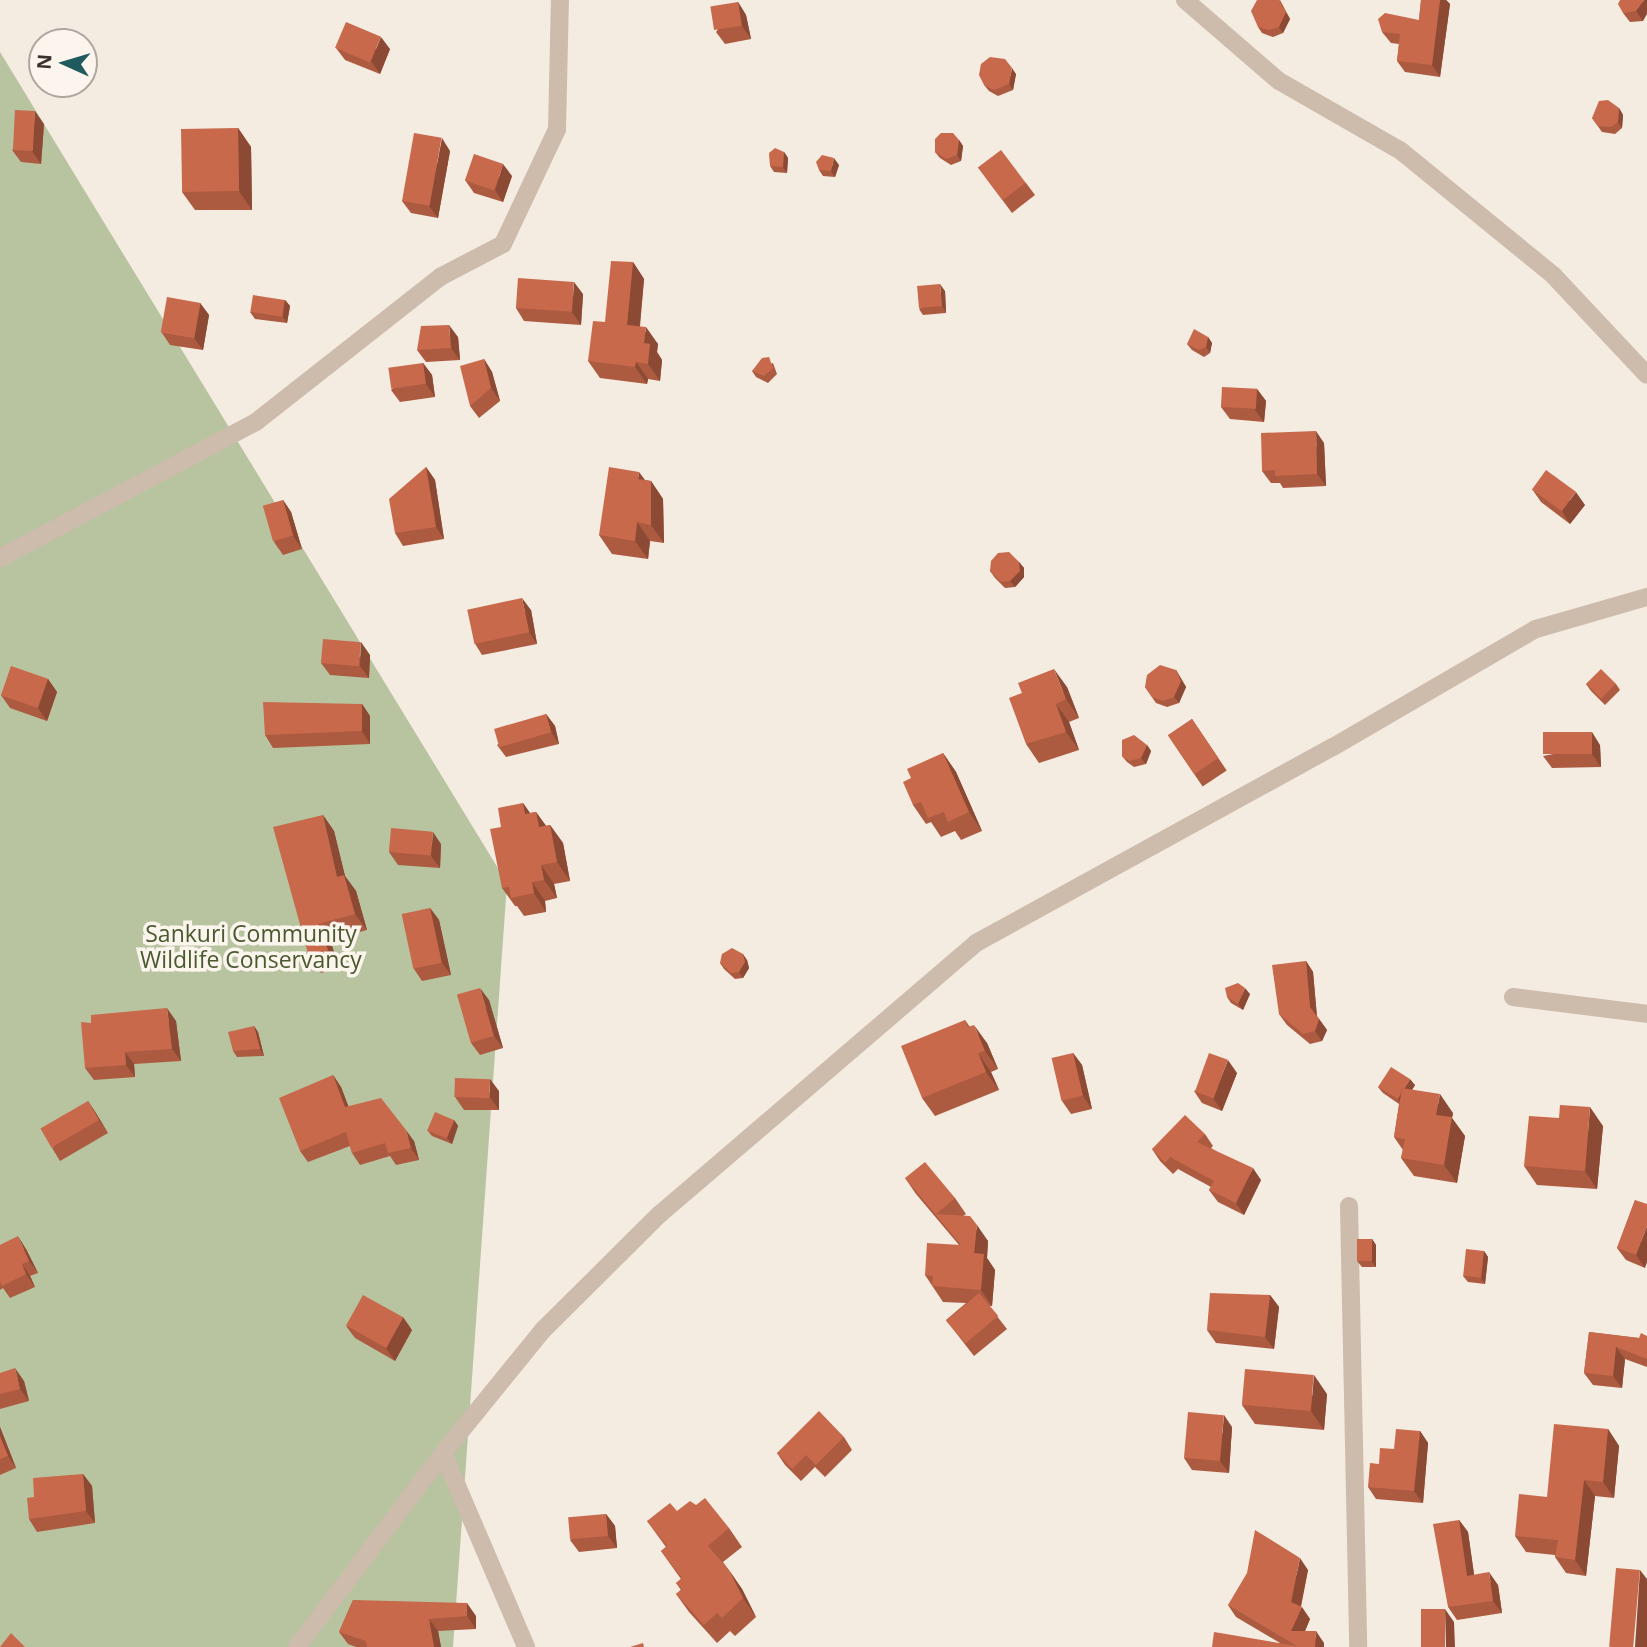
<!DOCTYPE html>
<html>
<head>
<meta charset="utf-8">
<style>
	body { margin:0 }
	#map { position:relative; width:1647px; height:1647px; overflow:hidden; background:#f4ebe1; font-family:"Open Sans",sans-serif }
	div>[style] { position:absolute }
	.green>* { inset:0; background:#b8c4a0 }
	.minor>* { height:18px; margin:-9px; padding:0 9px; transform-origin:9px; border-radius:9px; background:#cdbbac }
	.wall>* { inset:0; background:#ac5a40; transform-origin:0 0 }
	.shaded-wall>* { inset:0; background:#8c4a34 }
	.building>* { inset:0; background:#c8694b; transform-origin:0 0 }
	span { translate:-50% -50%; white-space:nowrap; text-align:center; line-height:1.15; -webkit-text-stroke:7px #fbf5ee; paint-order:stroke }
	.park-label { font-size:23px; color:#4a5a2e }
	.north { position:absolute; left:28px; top:28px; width:70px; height:70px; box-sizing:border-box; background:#fbf5ee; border:2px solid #aea6a0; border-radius:50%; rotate:274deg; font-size:19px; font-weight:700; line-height:28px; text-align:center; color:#3b302b }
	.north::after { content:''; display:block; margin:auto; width:24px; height:32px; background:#1f5a5e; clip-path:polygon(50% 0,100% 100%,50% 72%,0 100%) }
</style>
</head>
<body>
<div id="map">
	<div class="green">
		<i style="clip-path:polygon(0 52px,507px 883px,453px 1647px,0 1647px)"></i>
	</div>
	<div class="minor">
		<i style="left:1185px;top:0;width:124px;rotate:40.8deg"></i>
		<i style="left:1279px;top:81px;width:141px;rotate:29.8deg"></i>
		<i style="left:1401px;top:151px;width:196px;rotate:39.2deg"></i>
		<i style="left:1553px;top:275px;width:137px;rotate:46.8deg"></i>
		<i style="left:0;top:558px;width:290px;rotate:-28deg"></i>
		<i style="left:256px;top:422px;width:234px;rotate:-38.2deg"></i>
		<i style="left:440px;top:277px;width:71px;rotate:-27.6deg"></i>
		<i style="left:503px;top:244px;width:127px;rotate:-64.8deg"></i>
		<i style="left:557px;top:129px;width:129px;rotate:-88.7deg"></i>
		<i style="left:1513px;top:997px;width:135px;rotate:7.2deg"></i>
		<i style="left:1349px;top:1206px;width:441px;rotate:88.8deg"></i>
		<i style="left:443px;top:1453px;width:211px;rotate:66.8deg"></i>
		<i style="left:297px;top:1647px;width:243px;rotate:-53deg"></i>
		<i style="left:443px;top:1453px;width:159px;rotate:-50.9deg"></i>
		<i style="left:543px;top:1330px;width:165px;rotate:-44.8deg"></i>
		<i style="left:660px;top:1214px;width:416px;rotate:-40.6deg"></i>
		<i style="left:976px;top:943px;width:407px;rotate:-28.8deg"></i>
		<i style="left:1333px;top:747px;width:235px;rotate:-30.2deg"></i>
		<i style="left:1536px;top:629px;width:116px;rotate:-16.1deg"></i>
	</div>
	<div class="wall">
		<i style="clip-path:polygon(1280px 0,1290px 19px,1283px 33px,1273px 37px,1262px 33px,1258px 27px)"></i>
		<i style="clip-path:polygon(1421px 0,1446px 0,1450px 4px,1440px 77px,1405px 72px,1397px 61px,1399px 44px,1391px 43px,1382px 32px,1419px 20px)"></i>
		<i style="clip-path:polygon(1647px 0,1643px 21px,1630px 22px,1623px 13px)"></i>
		<i style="clip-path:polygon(738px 2px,746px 15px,751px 39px,725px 44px,716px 32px)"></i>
		<i style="clip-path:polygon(336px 48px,390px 49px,380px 74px,345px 60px)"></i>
		<i style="clip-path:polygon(1016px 74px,1013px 90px,998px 96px,989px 91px,984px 85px)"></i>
		<i style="clip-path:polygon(1619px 108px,1623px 115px,1622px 128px,1615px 134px,1602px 132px,1592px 118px)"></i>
		<i style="clip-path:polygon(44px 124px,41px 164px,21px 162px,12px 150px)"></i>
		<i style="clip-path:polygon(238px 128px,251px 147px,252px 210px,195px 210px,182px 192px)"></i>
		<i style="clip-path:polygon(959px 140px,963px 146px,961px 161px,951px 165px,940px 158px,935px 152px)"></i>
		<i style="clip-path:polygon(450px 151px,438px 218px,411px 213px,402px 201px)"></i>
		<i style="clip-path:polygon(784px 152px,788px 158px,787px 173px,774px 172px,770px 166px)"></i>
		<i style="clip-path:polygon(839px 165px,835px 177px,823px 176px,819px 170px)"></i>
		<i style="clip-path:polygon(978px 167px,1026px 183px,1035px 195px,1012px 213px)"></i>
		<i style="clip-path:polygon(512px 176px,503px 202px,474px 193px,465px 180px)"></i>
		<i style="clip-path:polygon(633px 262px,644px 279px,640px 327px,658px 344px,657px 352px,662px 360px,660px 381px,648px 379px,647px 384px,600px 378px,588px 361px)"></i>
		<i style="clip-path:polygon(945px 291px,946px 313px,923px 315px,919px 309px)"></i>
		<i style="clip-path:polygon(583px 294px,581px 325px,524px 321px,516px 308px)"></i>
		<i style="clip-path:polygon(285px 300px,290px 306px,287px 323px,255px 319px,250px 312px)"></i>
		<i style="clip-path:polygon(200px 303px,209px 315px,203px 350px,170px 345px,162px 333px)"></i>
		<i style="clip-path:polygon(458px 337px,460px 360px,426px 362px,417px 350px)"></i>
		<i style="clip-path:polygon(1208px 337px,1212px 343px,1210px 353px,1204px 357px,1192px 350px,1187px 344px)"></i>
		<i style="clip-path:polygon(484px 359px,492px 372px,500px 401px,479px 418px,470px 406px)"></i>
		<i style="clip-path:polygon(423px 363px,432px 375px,435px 397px,400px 402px,391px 390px)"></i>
		<i style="clip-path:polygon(773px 363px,777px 374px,768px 383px,756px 377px,752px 371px)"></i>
		<i style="clip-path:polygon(1257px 389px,1266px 401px,1264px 422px,1230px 419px,1221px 407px)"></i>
		<i style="clip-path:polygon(1324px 443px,1326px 486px,1283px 488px,1280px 483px,1271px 483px,1262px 471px)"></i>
		<i style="clip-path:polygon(426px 467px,435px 480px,444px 539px,403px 546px,395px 533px)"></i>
		<i style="clip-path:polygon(645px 480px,651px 481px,663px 499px,664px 543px,650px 541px,648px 559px,612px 554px,599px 535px)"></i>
		<i style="clip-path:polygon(1532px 489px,1585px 505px,1570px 524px,1541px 502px)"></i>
		<i style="clip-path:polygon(283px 500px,291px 512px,302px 549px,283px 555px,274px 542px)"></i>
		<i style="clip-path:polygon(1019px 562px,1024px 568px,1024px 577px,1015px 587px,1005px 588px,995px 578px,990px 571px)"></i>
		<i style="clip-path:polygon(531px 610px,537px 644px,482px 655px,474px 642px)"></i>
		<i style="clip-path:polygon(370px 655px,369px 678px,330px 675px,321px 663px)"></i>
		<i style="clip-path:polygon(1176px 670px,1186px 687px,1179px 703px,1167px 707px,1156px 703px,1145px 687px)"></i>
		<i style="clip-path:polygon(48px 679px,57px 692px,47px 721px,10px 708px,1px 695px)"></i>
		<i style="clip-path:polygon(1586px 684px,1616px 684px,1620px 690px,1605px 705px,1591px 691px)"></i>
		<i style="clip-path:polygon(1067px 687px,1079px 718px,1069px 722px,1079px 750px,1039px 763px,1026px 744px)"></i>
		<i style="clip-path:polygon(362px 704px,370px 716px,370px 744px,273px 748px,265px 735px)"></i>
		<i style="clip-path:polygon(546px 714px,555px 726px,559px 744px,506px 757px,497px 745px)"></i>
		<i style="left:1192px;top:719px;width:62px;height:29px;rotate:56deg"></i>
		<i style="clip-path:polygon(1147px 745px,1151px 751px,1146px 764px,1134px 767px,1127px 762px,1122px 756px)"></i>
		<i style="clip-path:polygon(1600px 745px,1601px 767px,1552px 768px,1543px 756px)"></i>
		<i style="clip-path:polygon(943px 753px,956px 772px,982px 831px,961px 840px,955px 831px,941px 837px,931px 822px,926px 824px,913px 805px,911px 778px)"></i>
		<i style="clip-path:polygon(523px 803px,530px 813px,536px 812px,546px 826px,550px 825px,563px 843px,570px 881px,554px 884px,557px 898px,545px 901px,546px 912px,524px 916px,517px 906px,515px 906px,502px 888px,501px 827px)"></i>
		<i style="clip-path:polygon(323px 815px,334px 831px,345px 876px,356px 891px,367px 930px,330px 940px,339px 967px,321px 973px,309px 957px)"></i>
		<i style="clip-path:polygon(441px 844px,440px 868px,398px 865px,389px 852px)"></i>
		<i style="clip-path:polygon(430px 908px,439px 920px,451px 975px,422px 981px,414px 969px)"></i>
		<i style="clip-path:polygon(747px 960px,749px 968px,743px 978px,735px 979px,724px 969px,720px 963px)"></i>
		<i style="clip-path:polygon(1306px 961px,1313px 972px,1317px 1016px,1327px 1030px,1322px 1041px,1310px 1044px,1287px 1025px,1279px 1014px)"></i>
		<i style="clip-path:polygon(1250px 994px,1243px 1010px,1231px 1003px,1227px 997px)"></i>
		<i style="clip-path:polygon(489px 1000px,503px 1048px,480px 1055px,471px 1043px)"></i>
		<i style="clip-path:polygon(965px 1020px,970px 1027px,987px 1043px,998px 1069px,991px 1072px,999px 1090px,935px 1116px,922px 1098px)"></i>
		<i style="clip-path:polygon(176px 1021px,181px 1061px,134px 1064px,135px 1077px,94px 1080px,85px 1068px,91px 1023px)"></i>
		<i style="clip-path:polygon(254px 1026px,258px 1032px,264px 1056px,237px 1057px,233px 1051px)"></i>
		<i style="clip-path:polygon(1073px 1053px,1082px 1065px,1092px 1109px,1071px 1114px,1062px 1101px)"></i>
		<i style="clip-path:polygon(1237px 1073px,1222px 1111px,1202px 1103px,1194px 1091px)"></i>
		<i style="clip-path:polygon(333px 1075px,341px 1087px,348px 1106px,414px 1141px,419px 1160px,396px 1165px,390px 1156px,360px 1165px,352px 1153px,350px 1146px,308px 1162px,300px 1151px)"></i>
		<i style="clip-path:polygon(1415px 1085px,1412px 1090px,1453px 1113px,1452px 1118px,1465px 1136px,1457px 1183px,1414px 1176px,1401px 1158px,1403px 1150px,1394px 1137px,1399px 1104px,1383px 1093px,1378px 1087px)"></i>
		<i style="clip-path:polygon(499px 1091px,499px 1110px,464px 1110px,455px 1097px)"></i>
		<i style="clip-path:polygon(88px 1101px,108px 1133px,60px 1161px,52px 1148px)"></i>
		<i style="clip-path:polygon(454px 1120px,458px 1126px,452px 1144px,432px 1136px,427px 1130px)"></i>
		<i style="clip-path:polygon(1603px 1126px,1597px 1189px,1537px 1185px,1524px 1166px)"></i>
		<i style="clip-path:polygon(1205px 1134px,1213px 1146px,1211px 1148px,1261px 1180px,1244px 1215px,1218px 1202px,1209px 1190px,1211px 1187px,1178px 1169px,1173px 1174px,1160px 1161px,1152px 1149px)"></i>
		<i style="clip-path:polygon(905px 1178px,955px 1198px,966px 1214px,963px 1216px,988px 1241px,987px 1258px,995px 1270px,992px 1306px,989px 1306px,1007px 1329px,974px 1356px,946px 1320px,966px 1303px,943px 1302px,925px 1275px,959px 1245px,916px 1194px)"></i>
		<i style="clip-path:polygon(1635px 1200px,1645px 1268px,1626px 1260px,1617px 1248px)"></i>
		<i style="clip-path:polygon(1372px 1239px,1376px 1245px,1376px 1267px,1362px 1267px,1357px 1261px)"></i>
		<i style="clip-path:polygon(0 1245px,26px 1249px,38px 1273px,30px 1276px,35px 1287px,10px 1298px,3px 1288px,0 1290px)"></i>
		<i style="clip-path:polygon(1484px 1251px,1488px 1257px,1485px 1284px,1468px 1282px,1463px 1276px)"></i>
		<i style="clip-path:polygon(1270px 1295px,1279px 1307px,1274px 1349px,1216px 1343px,1207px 1330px)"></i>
		<i style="clip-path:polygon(346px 1326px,412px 1330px,395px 1361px,355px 1338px)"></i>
		<i style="clip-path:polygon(1589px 1332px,1639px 1338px,1647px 1336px,1647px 1367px,1625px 1359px,1622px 1388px,1593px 1385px,1584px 1373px)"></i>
		<i style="clip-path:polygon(0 1373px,24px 1381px,29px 1401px,0 1409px)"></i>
		<i style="clip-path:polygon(1327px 1394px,1324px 1430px,1255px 1424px,1242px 1405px)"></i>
		<i style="clip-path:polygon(0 1427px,16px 1468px,0 1475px)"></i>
		<i style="clip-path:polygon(1232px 1427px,1229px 1473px,1192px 1470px,1184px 1458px)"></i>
		<i style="clip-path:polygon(1608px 1429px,1619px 1446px,1614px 1498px,1595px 1496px,1586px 1576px,1566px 1573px,1555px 1557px,1555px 1555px,1526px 1552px,1515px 1536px,1547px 1497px)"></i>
		<i style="clip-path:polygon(1420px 1431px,1428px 1443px,1423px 1503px,1376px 1499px,1368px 1487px,1379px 1464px,1394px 1449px)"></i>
		<i style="clip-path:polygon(844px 1437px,852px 1450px,825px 1477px,815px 1467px,801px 1481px,785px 1465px,777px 1453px)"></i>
		<i style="clip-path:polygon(83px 1474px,92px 1486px,95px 1523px,37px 1532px,29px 1519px)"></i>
		<i style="clip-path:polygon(677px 1511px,729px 1528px,742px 1547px,723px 1562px,742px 1589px,756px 1617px,735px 1636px,730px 1631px,717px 1643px,689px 1612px,676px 1594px,681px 1590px,676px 1583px,681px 1579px,661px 1551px,666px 1547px,647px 1521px)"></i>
		<i style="clip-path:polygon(606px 1514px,615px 1526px,617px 1548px,579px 1552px,570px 1540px)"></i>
		<i style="clip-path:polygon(1459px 1520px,1468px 1532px,1474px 1575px,1498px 1585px,1502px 1613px,1457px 1620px,1448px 1607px)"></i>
		<i style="clip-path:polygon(1308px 1570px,1301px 1607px,1310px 1619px,1305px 1631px,1324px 1643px,1324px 1647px,1212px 1647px,1280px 1643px,1236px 1617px,1228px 1605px)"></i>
		<i style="clip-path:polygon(353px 1600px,476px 1616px,476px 1629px,438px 1631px,441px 1647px,356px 1647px,348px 1644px,339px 1632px)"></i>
	</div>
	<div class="shaded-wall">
		<i style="clip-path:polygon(1279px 0,1290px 19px,1283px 33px,1279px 27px)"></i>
		<i style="clip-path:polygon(1440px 0,1446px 0,1450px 4px,1440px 77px,1432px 65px)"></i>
		<i style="clip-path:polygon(1644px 0,1647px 0,1647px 14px,1643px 21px,1636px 11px)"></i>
		<i style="clip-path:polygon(738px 2px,746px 15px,751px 39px,742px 26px)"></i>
		<i style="clip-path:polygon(381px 37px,390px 49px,380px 74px,371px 61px)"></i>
		<i style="clip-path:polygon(1012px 68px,1016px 74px,1013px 90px,1009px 84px)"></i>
		<i style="clip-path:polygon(1619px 108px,1623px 115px,1622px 128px,1618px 122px)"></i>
		<i style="clip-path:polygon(35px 111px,44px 124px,41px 164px,32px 151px)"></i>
		<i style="clip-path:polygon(238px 128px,251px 147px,252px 210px,239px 191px)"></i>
		<i style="clip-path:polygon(442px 138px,450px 151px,438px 218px,429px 206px)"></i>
		<i style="clip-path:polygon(959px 140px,963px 146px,961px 161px,957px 155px)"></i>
		<i style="clip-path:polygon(784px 152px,788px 158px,787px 173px,783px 167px)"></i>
		<i style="clip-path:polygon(834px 158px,839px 165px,835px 177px,831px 171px)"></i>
		<i style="clip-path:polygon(503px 164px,512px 176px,503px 202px,495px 190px)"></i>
		<i style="clip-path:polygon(633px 262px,644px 279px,638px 342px,627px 325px)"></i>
		<i style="clip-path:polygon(574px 282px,583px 294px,581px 325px,572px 312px)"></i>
		<i style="clip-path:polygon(940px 284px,945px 291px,946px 313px,942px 306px)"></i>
		<i style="clip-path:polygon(285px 300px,290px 306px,287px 323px,283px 317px)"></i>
		<i style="clip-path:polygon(200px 303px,209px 315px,203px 350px,194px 338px)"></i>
		<i style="clip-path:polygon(449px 325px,458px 337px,460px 360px,451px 348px)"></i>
		<i style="clip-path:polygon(646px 327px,658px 344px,657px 352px,662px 360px,660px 381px,648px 364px,644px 343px)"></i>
		<i style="clip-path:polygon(1208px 337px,1212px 343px,1210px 353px,1206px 347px)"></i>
		<i style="clip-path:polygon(484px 359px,492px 372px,500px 401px,491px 388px)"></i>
		<i style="clip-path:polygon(636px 362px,648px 379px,647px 384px,635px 367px)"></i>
		<i style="clip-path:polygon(423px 363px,432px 375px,435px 397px,426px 384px)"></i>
		<i style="clip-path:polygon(1257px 389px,1266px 401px,1264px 422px,1255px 410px)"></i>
		<i style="clip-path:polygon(1316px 431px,1324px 443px,1326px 486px,1317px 474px)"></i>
		<i style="clip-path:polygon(426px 467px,435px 480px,444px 539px,436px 527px)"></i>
		<i style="clip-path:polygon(639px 472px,651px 488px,651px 481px,663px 499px,664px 543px,651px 525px,638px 479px)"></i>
		<i style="clip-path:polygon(1576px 492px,1585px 505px,1570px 524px,1562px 511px)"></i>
		<i style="clip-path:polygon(283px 500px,291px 512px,302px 549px,293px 536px)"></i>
		<i style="clip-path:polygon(637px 522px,650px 541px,648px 559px,635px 541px)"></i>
		<i style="clip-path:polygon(1019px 562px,1024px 568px,1024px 577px,1015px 587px,1010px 581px)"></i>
		<i style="clip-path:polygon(522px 598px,531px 610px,537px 644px,529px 632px)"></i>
		<i style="clip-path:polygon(361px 642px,370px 655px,369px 678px,360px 666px)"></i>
		<i style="clip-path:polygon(1054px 669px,1067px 687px,1079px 718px,1066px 699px)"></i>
		<i style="clip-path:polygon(1176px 670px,1186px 687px,1179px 703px,1174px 697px)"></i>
		<i style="clip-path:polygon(48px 679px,57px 692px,47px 721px,38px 708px)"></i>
		<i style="clip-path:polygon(362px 704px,370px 716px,370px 744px,362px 731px)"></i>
		<i style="clip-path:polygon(1056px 704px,1069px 722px,1079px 750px,1066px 732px)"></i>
		<i style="clip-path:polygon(546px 714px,555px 726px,559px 744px,551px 732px)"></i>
		<i style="clip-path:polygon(1592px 732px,1600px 745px,1601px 767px,1592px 754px)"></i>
		<i style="clip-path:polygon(1147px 745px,1151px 751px,1146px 764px,1141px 758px)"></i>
		<i style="clip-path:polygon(943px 753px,956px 772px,982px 831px,969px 812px)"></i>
		<i style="clip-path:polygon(523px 803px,536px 822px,525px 814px)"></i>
		<i style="clip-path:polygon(536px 812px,549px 830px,539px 827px)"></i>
		<i style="clip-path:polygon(323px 815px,334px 831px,345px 876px,356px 891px,367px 930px,355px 914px,337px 877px)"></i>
		<i style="clip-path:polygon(550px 825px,563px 843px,570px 881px,557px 862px)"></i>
		<i style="clip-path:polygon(433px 832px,441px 844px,440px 868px,431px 856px)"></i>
		<i style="clip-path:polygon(541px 865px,554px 884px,557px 898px,544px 880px)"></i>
		<i style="clip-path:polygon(532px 882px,545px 901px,546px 912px,534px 893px)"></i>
		<i style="clip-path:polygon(430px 908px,439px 920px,451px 975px,442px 963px)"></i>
		<i style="clip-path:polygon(318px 924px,330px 940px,339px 967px,328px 950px)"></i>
		<i style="clip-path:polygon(743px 954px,747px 960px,749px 968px,743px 978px,739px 972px)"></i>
		<i style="clip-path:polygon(1306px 961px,1313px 972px,1317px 1018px,1310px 1007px)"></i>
		<i style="clip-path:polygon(480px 988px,489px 1000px,503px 1048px,494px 1036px)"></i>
		<i style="clip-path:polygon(1245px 988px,1250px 994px,1243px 1010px,1238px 1004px)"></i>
		<i style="clip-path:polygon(167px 1008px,176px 1021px,181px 1061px,172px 1049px)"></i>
		<i style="clip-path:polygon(1319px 1019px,1327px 1030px,1322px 1041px,1315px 1031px)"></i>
		<i style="clip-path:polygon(974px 1025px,987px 1043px,998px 1069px,985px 1051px)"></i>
		<i style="clip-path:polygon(254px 1026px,258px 1032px,264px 1056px,260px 1049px)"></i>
		<i style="clip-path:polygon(125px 1052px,134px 1064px,135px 1077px,126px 1065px)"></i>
		<i style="clip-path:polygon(978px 1053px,991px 1072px,999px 1090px,986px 1072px)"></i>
		<i style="clip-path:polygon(1073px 1053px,1082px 1065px,1092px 1109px,1083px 1096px)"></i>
		<i style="clip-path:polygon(1228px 1060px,1237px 1073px,1222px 1111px,1213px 1098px)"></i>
		<i style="clip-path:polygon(333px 1075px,341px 1087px,353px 1118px,345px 1107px)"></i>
		<i style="clip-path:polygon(490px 1079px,499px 1091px,499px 1110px,490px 1097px)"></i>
		<i style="clip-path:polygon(1410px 1079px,1415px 1085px,1402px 1106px,1398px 1099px)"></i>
		<i style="clip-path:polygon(1440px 1094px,1453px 1113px,1452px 1118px,1465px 1136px,1457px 1183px,1444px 1165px,1436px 1115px)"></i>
		<i style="clip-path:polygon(88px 1101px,96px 1113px,108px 1133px,99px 1120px)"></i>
		<i style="clip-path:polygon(1590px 1107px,1603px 1126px,1597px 1189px,1585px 1171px)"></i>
		<i style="clip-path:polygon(454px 1120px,458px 1126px,452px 1144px,447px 1138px)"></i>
		<i style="clip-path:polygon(406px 1130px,414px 1141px,419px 1160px,411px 1148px)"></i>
		<i style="clip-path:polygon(1253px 1168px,1261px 1180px,1244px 1215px,1236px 1203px)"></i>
		<i style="clip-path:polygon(977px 1225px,988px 1241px,987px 1258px,995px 1270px,992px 1306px,981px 1290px,974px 1253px)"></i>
		<i style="clip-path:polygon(1647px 1226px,1647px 1262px,1645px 1268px,1636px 1255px)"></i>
		<i style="clip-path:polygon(18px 1236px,26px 1249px,38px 1273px,29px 1261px)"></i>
		<i style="clip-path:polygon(1372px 1239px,1376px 1245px,1376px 1267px,1371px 1261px)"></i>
		<i style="clip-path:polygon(1484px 1251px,1488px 1257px,1485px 1284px,1481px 1278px)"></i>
		<i style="clip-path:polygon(22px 1264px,30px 1276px,35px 1287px,26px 1274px)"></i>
		<i style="clip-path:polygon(1270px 1295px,1279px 1307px,1274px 1349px,1265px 1337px)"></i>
		<i style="clip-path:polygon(403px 1317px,412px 1330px,395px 1361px,386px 1348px)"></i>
		<i style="clip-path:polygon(1616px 1347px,1625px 1359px,1622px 1388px,1613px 1376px)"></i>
		<i style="clip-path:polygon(15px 1368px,24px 1381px,29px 1401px,20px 1389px)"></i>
		<i style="clip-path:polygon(1314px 1375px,1327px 1394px,1324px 1430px,1311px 1411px)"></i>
		<i style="clip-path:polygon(1224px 1415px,1232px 1427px,1229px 1473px,1220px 1461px)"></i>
		<i style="clip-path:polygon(0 1427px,16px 1468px,8px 1456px,0 1436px)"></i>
		<i style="clip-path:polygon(1608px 1429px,1619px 1446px,1614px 1498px,1603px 1482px)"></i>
		<i style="clip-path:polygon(1420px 1431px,1428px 1443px,1423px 1503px,1414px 1491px)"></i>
		<i style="clip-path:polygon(83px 1474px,92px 1486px,95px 1523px,86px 1511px)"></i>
		<i style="clip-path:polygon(1584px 1480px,1595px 1496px,1586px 1576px,1575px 1560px)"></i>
		<i style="clip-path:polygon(606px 1514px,615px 1526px,617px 1548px,608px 1536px)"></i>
		<i style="clip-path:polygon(1459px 1520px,1468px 1532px,1476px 1588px,1467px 1576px)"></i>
		<i style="clip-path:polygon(1300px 1558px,1308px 1570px,1299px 1614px,1291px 1602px)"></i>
		<i style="clip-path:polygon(729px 1570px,742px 1589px,756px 1617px,743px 1598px)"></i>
		<i style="clip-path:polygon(1640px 1570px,1647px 1579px,1647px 1647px,1635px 1647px)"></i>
		<i style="clip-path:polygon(1489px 1572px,1498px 1585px,1502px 1613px,1493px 1601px)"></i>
		<i style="clip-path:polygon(467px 1603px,476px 1616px,476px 1629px,467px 1616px)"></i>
		<i style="clip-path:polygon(1302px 1607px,1310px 1619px,1300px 1643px,1291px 1631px)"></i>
		<i style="clip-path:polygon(1445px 1609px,1454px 1622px,1455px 1647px,1446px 1647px)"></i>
		<i style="clip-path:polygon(429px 1619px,438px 1631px,441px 1647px,434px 1647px)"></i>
		<i style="clip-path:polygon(1316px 1631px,1324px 1643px,1324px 1647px,1315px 1647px)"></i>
	</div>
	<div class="building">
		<i style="clip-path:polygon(1257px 0,1279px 0,1286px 12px,1279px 27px,1269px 30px,1258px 27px,1251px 11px)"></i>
		<i style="clip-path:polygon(1421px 0,1440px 0,1432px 65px,1397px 61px,1400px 34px,1382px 32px,1378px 19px,1385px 13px,1419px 20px)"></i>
		<i style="clip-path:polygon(1620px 0,1644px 0,1636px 11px,1623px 13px,1618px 4px)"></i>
		<i style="left:738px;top:2px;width:24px;height:28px;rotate:81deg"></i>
		<i style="left:346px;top:22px;width:38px;height:28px;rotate:23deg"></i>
		<i style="clip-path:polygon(990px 57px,1005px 59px,1012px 68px,1009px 84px,994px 90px,984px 85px,979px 75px,981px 64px)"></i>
		<i style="clip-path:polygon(1608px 100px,1619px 108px,1618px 122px,1611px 127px,1598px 126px,1592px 118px,1599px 101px)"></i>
		<i style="left:15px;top:110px;width:20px;height:40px;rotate:3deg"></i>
		<i style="left:238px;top:128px;width:63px;height:57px;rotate:89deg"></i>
		<i style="left:414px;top:133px;width:28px;height:69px;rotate:10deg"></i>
		<i style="clip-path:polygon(941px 133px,953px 133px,959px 140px,957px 155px,946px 159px,935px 152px,935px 139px)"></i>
		<i style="clip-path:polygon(775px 148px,784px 152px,783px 167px,770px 166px,769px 153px)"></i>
		<i style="left:1001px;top:150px;width:41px;height:29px;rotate:53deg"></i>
		<i style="left:474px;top:154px;width:31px;height:28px;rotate:19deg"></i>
		<i style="clip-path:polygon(822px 155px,834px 158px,831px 171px,819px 170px,816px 162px)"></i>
		<i style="clip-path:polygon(611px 261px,633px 262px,627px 325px,646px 327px,644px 343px,650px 344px,648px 364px,636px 362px,635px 367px,588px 361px,593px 321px,605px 322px)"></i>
		<i style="left:518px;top:278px;width:56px;height:30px;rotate:4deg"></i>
		<i style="left:940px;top:284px;width:22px;height:23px;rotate:85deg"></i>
		<i style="left:253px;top:295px;width:32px;height:17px;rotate:9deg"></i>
		<i style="left:167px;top:297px;width:34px;height:36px;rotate:10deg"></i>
		<i style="clip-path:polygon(449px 325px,451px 348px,417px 350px,421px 326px)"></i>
		<i style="clip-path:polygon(1194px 329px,1208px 337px,1206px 347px,1199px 350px,1187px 344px)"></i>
		<i style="clip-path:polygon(769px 357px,773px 368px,764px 376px,752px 371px,762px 358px)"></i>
		<i style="clip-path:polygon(484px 359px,491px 388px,470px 406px,460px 366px)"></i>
		<i style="left:423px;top:363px;width:21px;height:35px;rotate:82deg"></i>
		<i style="left:1222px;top:387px;width:35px;height:20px;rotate:3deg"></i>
		<i style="clip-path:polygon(1316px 431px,1317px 474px,1275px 476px,1275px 470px,1262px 471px,1261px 433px)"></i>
		<i style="clip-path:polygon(426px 467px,436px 527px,395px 533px,389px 499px)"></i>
		<i style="clip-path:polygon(609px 467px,639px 472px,638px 479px,651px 481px,651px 525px,637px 522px,635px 541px,599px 535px)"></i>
		<i style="left:1546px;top:470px;width:37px;height:24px;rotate:36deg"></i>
		<i style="left:283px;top:500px;width:37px;height:21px;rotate:74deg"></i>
		<i style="clip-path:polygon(1009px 552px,1019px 562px,1020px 571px,1010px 581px,1001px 582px,990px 571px,991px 561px,998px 553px)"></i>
		<i style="left:522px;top:598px;width:35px;height:56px;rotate:78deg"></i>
		<i style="left:323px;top:639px;width:38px;height:24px;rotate:5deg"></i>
		<i style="clip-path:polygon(1160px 665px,1176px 670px,1181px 681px,1174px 697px,1163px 701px,1152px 697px,1145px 687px,1147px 675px)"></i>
		<i style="left:11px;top:666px;width:39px;height:31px;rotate:19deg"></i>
		<i style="clip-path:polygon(1054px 669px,1066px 699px,1056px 704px,1066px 732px,1026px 744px,1009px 698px,1022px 693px,1018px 683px)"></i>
		<i style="left:1601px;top:669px;width:21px;height:21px;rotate:45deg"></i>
		<i style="clip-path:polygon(263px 702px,362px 704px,362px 731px,265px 735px)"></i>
		<i style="left:546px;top:714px;width:19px;height:54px;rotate:74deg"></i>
		<i style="left:1192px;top:719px;width:47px;height:29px;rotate:56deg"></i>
		<i style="left:1592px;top:732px;width:22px;height:49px;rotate:90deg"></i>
		<i style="clip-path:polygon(1134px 735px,1147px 745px,1141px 758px,1129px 761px,1122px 756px,1122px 740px)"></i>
		<i style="clip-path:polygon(943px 753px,969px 812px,948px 822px,944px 812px,928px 818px,921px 802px,913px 805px,903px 782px,911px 778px,907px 769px)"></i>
		<i style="clip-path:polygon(523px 803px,525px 814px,536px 812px,539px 827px,550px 825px,557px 862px,541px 865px,544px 880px,532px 882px,534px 893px,511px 898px,509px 887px,502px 888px,490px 829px,501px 827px,498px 808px)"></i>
		<i style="clip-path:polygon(323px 815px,337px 877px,344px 875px,355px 914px,318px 924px,328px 950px,309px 957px,273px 827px)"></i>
		<i style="left:391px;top:828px;width:42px;height:24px;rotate:5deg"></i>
		<i style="left:430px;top:908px;width:56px;height:29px;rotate:78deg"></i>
		<i style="clip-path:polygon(732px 948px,743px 954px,745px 962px,739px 972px,731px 973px,720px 963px,722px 954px)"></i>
		<i style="clip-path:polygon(1306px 961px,1310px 1007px,1319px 1019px,1315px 1031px,1303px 1034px,1279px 1014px,1272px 965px)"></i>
		<i style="clip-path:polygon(1238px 983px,1245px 988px,1238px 1004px,1227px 997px,1225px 988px)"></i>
		<i style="left:480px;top:988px;width:50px;height:24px;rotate:74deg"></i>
		<i style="clip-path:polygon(167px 1008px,172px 1049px,125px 1052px,126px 1065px,85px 1068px,81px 1022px,91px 1023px,91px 1015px)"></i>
		<i style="clip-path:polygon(965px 1020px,968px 1027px,974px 1025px,985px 1051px,978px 1053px,986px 1072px,922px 1098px,901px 1046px)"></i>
		<i style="clip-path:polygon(254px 1026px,260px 1049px,233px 1051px,228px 1032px)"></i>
		<i style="left:1073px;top:1053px;width:44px;height:22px;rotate:77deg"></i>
		<i style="left:1209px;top:1053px;width:20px;height:41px;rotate:20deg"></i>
		<i style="clip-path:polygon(1391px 1067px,1410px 1079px,1405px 1088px,1402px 1088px,1400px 1095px,1398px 1099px,1378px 1087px)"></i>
		<i style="clip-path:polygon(333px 1075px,345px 1107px,381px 1098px,406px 1130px,411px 1148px,388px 1153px,385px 1143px,352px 1153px,346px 1132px,300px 1151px,279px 1098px)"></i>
		<i style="left:455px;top:1078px;width:35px;height:19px;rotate:2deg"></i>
		<i style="clip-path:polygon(1402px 1088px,1440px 1094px,1436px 1115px,1452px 1117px,1444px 1165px,1401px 1158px,1405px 1139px,1394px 1137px)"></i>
		<i style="left:88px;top:1101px;width:22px;height:55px;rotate:60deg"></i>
		<i style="clip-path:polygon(1560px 1105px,1590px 1107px,1585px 1171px,1524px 1166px,1529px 1116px,1559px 1118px)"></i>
		<i style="left:435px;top:1112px;width:21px;height:20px;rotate:23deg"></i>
		<i style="clip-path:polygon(1185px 1115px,1205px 1134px,1197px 1142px,1253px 1168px,1236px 1203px,1209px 1190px,1214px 1181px,1170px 1157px,1165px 1163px,1152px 1149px)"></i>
		<i style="clip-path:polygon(925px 1162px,955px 1198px,936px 1214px,970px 1216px,977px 1225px,974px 1253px,984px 1254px,981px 1290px,932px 1286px,933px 1276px,925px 1275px,927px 1243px,961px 1245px,905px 1178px)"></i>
		<i style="clip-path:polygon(1635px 1200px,1647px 1204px,1647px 1226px,1636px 1255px,1617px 1248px)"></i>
		<i style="clip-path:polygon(18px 1236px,29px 1261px,22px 1264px,26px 1274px,2px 1286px,0 1282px,0 1245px)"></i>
		<i style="left:1357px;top:1239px;width:15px;height:22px"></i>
		<i style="left:1466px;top:1249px;width:18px;height:27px;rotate:6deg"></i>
		<i style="left:979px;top:1293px;width:30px;height:43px;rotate:50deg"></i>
		<i style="clip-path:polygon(1210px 1293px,1270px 1295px,1265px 1337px,1207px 1330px)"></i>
		<i style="left:363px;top:1295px;width:46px;height:35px;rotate:29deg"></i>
		<i style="clip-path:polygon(1589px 1332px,1639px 1338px,1641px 1333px,1647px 1336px,1647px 1359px,1616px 1347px,1613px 1376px,1584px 1373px)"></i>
		<i style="clip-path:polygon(15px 1368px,20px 1389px,0 1394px,0 1373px)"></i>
		<i style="left:1245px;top:1369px;width:69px;height:36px;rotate:5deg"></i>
		<i style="clip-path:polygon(819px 1411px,844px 1437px,816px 1465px,806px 1455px,792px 1469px,777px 1453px)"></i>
		<i style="left:1188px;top:1412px;width:36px;height:46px;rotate:5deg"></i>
		<i style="clip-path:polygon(1554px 1424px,1608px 1429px,1603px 1482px,1584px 1480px,1575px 1560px,1555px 1557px,1558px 1540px,1515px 1536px,1519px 1494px,1547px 1497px)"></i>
		<i style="clip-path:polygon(1396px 1429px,1420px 1431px,1414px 1491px,1368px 1487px,1370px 1463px,1379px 1464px,1380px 1448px,1394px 1449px)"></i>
		<i style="clip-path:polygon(0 1436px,8px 1456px,0 1459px)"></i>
		<i style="clip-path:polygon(83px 1474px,86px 1511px,29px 1519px,27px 1498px,34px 1497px,33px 1478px)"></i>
		<i style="clip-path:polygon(705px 1498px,729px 1528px,708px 1546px,729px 1570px,743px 1598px,722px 1618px,717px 1613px,704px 1625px,676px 1594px,682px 1589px,676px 1583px,682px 1578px,661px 1551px,667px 1546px,647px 1521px,670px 1503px,677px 1511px,690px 1501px,696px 1505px)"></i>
		<i style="left:606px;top:1514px;width:22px;height:38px;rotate:85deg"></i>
		<i style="clip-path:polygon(1459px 1520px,1467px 1576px,1489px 1572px,1493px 1601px,1448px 1607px,1433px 1524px)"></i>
		<i style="clip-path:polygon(1255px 1530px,1300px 1558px,1291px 1602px,1302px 1607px,1291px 1631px,1316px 1631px,1315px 1647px,1212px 1647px,1214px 1632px,1297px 1646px,1228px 1605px,1247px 1573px)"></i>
		<i style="left:1616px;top:1568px;width:24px;height:79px;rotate:5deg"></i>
		<i style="clip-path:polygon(353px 1600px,467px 1603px,467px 1616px,429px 1619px,434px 1647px,367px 1647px,366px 1641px,339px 1632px)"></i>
		<i style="left:1421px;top:1609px;width:24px;height:38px"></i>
		<i style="clip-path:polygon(11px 1633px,25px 1647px,0 1647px)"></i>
		<i style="clip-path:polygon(643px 1643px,644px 1647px,630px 1647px)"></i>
	</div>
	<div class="park-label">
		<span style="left:251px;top:946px">Sankuri Community<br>Wildlife Conservancy</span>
	</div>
	<div class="north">N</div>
</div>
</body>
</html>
